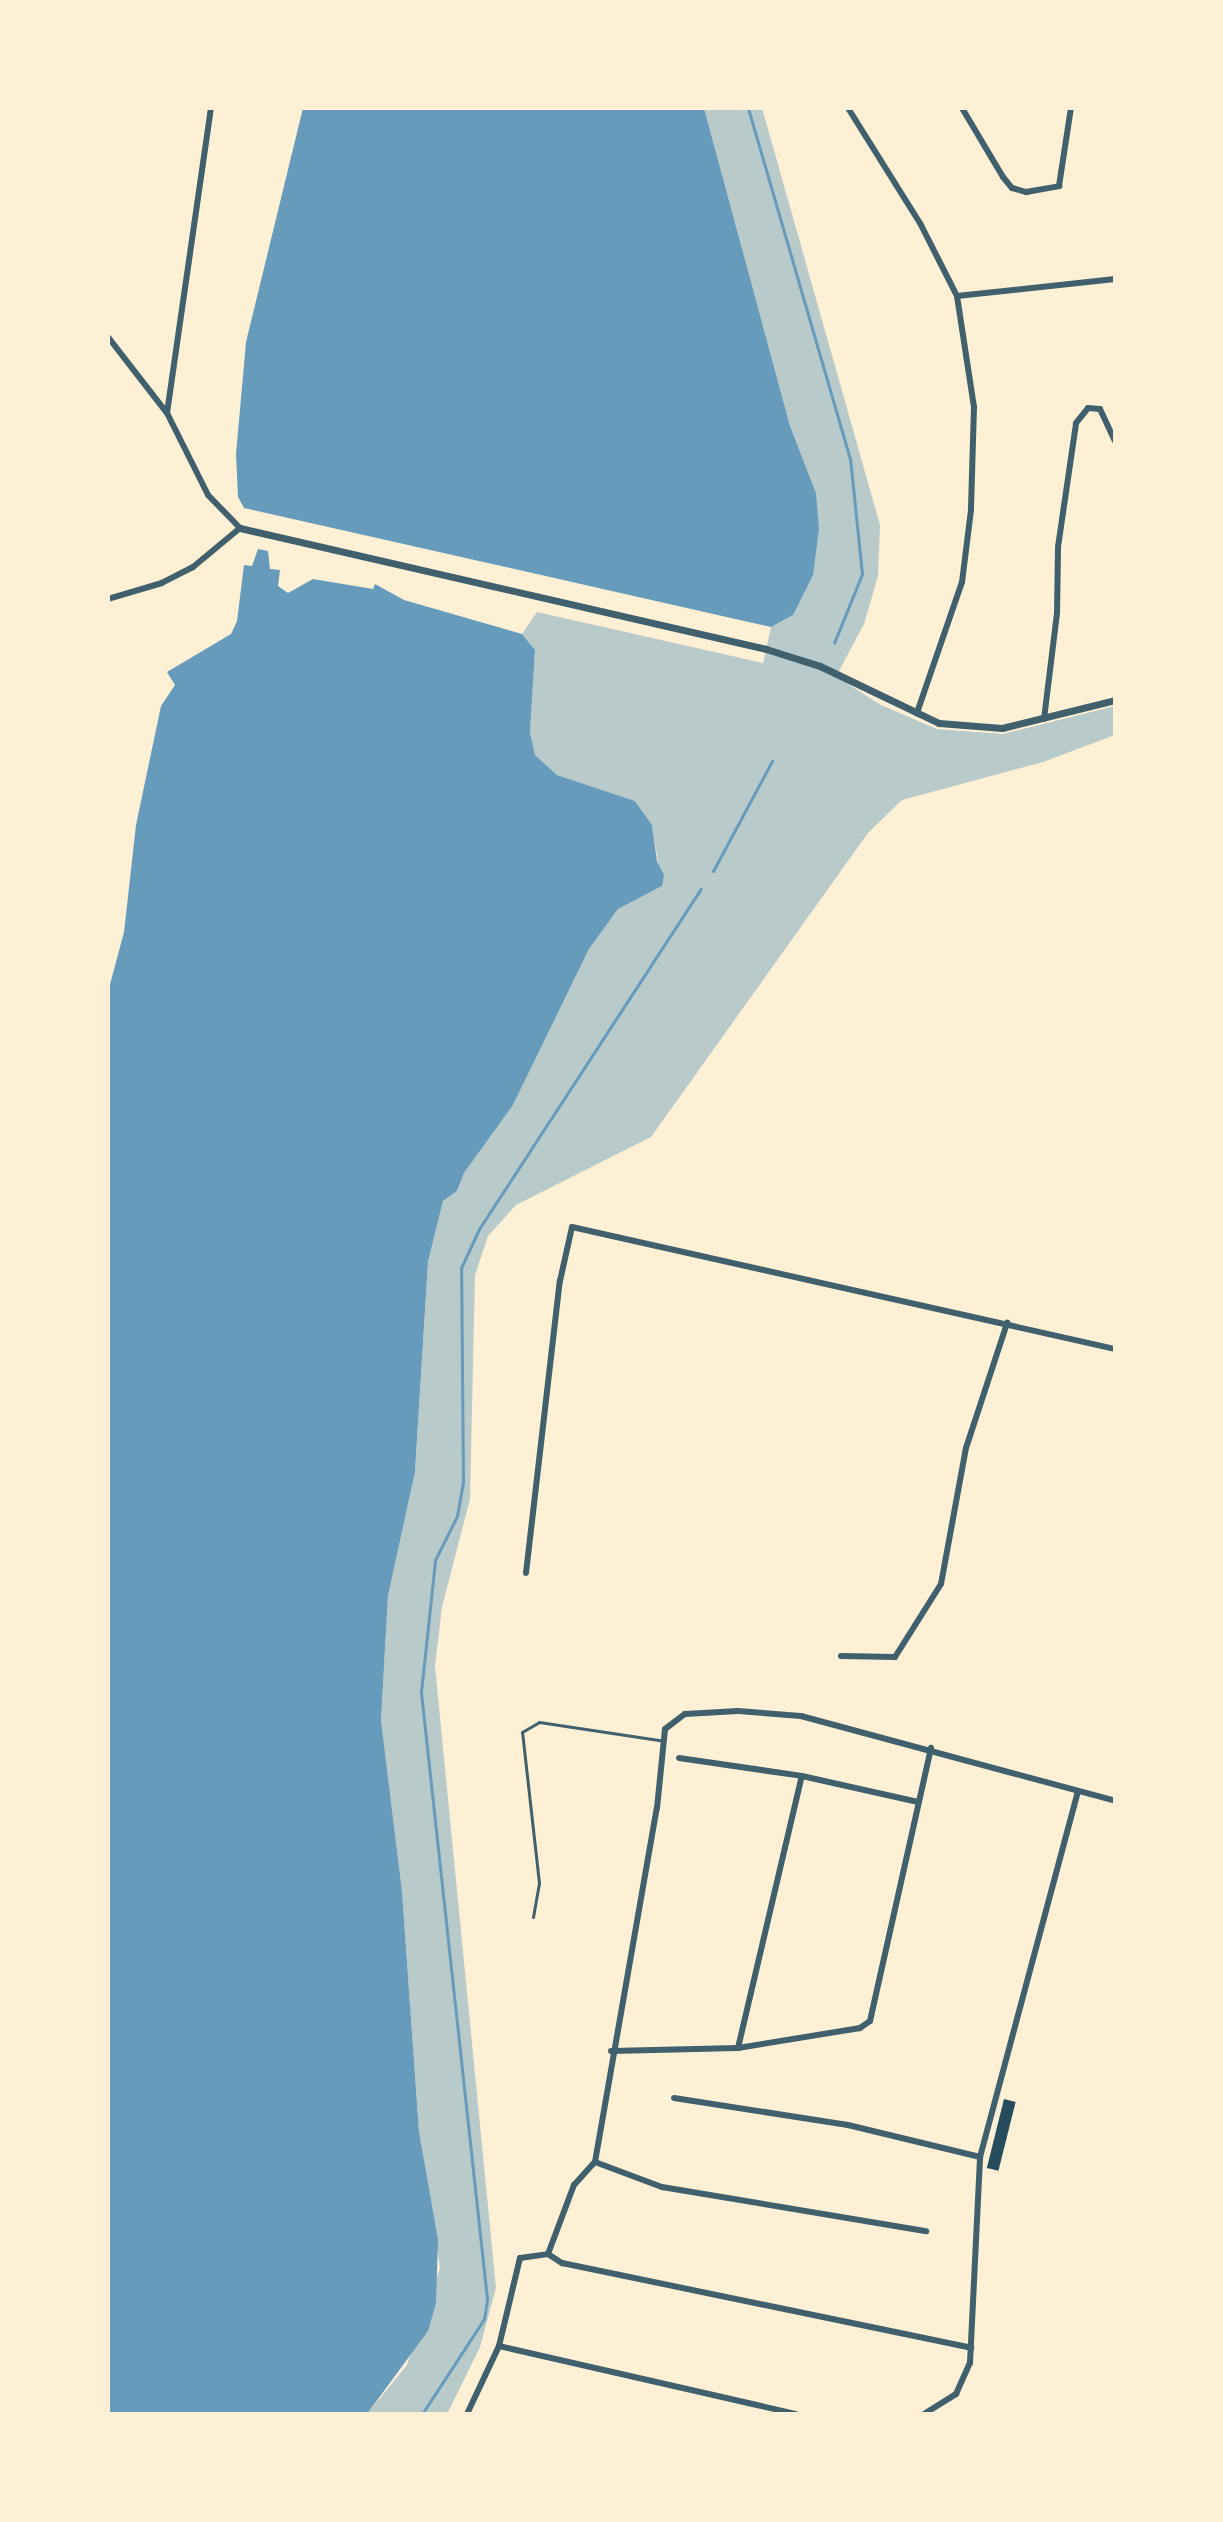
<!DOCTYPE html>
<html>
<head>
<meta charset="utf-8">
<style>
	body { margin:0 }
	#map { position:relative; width:1223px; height:2522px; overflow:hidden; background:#fdf0d5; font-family:Roboto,sans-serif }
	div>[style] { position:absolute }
	.green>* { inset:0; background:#b9caca }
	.water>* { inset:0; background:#669bbc }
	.stream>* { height:3px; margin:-1.5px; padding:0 1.5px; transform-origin:1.5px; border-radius:1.5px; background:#669bbc }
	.building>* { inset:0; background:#264d5e; transform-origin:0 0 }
	.service>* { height:3px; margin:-1.5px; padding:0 1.5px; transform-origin:1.5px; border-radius:1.5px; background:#3f606c }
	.minor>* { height:6px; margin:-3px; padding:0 3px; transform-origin:3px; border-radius:3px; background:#3f606c }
	.tertiary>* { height:7px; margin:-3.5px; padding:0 3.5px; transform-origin:3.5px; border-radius:3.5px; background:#3f606c }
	span { translate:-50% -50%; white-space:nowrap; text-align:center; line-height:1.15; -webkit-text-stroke:6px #fdf0d5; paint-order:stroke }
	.frame { position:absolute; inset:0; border:110px solid #fdf0d5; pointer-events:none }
</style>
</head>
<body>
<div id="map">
	<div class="green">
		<i style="clip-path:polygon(704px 108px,762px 108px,880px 525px,878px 576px,864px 624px,839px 671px,823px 668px,881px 705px,937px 729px,1003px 734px,1115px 706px,1115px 735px,1043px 762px,902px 800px,868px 833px,651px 1137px,516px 1205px,488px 1236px,475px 1275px,470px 1499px,442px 1607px,435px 1666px,496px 2288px,480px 2347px,447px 2414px,367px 2414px,407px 2365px,440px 2268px,419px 2132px,402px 1891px,381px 1720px,388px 1596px,415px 1472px,428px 1262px,443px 1201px,457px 1191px,464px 1173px,513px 1105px,589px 949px,618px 909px,662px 886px,652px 825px,635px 801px,557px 775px,535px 755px,530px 732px,535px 650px,522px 634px,537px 612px,763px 663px,771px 627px,793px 615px,816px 493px,790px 426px)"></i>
	</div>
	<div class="water">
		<i style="clip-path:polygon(303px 108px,704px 108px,790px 426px,816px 493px,819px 529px,813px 575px,793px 615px,771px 627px,244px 508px,238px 497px,236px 454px,246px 342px)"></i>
		<i style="clip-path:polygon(258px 549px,268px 551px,270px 569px,280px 570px,278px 586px,288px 593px,313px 579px,373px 589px,375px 584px,404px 600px,522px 634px,535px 650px,530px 732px,535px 755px,557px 775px,635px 801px,652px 825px,657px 861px,664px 875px,662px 886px,618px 909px,589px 949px,513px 1105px,464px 1173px,457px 1191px,443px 1201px,428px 1262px,415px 1472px,388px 1596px,381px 1720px,402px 1891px,419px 2132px,438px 2240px,436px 2303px,428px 2331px,367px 2414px,108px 2414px,108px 992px,124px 932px,136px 825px,161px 706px,175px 685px,167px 672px,231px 634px,237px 621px,244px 565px,252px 566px)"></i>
	</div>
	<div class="stream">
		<i style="left:748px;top:108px;width:365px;rotate:73.8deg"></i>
		<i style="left:850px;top:458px;width:117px;rotate:84.1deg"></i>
		<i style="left:862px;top:574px;width:74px;rotate:112.1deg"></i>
		<i style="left:713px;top:871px;width:125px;rotate:-61.8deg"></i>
		<i style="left:422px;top:2414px;width:113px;rotate:-56.9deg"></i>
		<i style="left:484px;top:2319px;width:20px;rotate:-81deg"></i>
		<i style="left:487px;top:2299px;width:611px;rotate:-96.21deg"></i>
		<i style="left:421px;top:1692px;width:133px;rotate:-83.9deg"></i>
		<i style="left:435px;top:1560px;width:49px;rotate:-63.4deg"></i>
		<i style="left:457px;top:1516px;width:34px;rotate:-80deg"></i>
		<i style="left:463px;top:1483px;width:215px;rotate:-90.5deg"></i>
		<i style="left:461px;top:1268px;width:43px;rotate:-65.2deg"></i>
		<i style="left:479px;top:1229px;width:406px;rotate:-56.9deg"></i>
	</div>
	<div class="building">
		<i style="left:1004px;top:2099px;width:12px;height:71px;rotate:14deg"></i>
	</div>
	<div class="service">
		<i style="left:533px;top:1917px;width:35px;rotate:-80deg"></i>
		<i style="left:539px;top:1883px;width:152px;rotate:-96.4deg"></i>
		<i style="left:522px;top:1732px;width:20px;rotate:-30deg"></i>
		<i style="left:539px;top:1722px;width:126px;rotate:8.6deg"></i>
	</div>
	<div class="minor">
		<i style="left:848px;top:108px;width:138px;rotate:58deg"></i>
		<i style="left:921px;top:225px;width:80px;rotate:63.1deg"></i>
		<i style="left:957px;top:296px;width:112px;rotate:81.3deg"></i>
		<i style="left:974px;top:407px;width:103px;rotate:91.7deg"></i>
		<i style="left:971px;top:510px;width:73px;rotate:97.1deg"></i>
		<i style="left:962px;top:582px;width:139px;rotate:109deg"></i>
		<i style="left:962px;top:108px;width:80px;rotate:59.3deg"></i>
		<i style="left:1003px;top:177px;width:14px;rotate:51deg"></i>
		<i style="left:1012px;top:188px;width:15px;rotate:16deg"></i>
		<i style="left:1026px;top:192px;width:34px;rotate:-10deg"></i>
		<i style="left:1059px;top:186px;width:79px;rotate:-81.3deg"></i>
		<i style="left:957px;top:296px;width:159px;rotate:-6.1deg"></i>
		<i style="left:108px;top:337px;width:96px;rotate:52.2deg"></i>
		<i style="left:167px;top:413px;width:92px;rotate:63.4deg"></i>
		<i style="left:208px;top:495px;width:46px;rotate:45.9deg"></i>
		<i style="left:240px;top:528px;width:61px;rotate:140.3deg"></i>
		<i style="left:193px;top:567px;width:35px;rotate:153deg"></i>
		<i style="left:162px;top:583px;width:56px;rotate:163.5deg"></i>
		<i style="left:167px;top:413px;width:308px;rotate:-81.8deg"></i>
		<i style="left:1044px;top:719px;width:107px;rotate:-83deg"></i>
		<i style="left:1057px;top:613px;width:66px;rotate:-89.1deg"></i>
		<i style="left:1058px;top:547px;width:125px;rotate:-81.7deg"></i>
		<i style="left:1076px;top:423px;width:19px;rotate:-51deg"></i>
		<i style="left:1088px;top:408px;width:12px;rotate:5deg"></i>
		<i style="left:1100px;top:409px;width:35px;rotate:65deg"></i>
		<i style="left:526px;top:1573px;width:294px;rotate:-83.4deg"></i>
		<i style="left:560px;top:1281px;width:55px;rotate:-77.5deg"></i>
		<i style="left:572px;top:1227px;width:557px;rotate:12.66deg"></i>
		<i style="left:841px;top:1656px;width:54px;rotate:1.1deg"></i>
		<i style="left:895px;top:1657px;width:86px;rotate:-57.8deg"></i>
		<i style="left:941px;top:1584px;width:138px;rotate:-79.6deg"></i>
		<i style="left:966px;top:1448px;width:132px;rotate:-71.8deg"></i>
		<i style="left:679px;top:1758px;width:124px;rotate:8.3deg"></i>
		<i style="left:738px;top:2048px;width:279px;rotate:-76.8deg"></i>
		<i style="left:802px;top:1776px;width:119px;rotate:12.6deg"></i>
		<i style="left:611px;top:2051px;width:127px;rotate:-1.4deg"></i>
		<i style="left:738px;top:2048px;width:124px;rotate:-9.3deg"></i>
		<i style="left:860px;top:2028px;width:12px;rotate:-35deg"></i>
		<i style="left:870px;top:2021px;width:280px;rotate:-77.4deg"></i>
		<i style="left:674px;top:2098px;width:176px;rotate:8.8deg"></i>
		<i style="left:848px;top:2125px;width:136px;rotate:13.6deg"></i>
		<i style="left:595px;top:2162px;width:72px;rotate:20.5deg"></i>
		<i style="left:662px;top:2187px;width:268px;rotate:9.5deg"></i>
		<i style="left:548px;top:2254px;width:17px;rotate:33deg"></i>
		<i style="left:562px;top:2263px;width:418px;rotate:11.7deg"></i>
		<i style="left:499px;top:2346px;width:305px;rotate:12.9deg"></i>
		<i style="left:467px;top:2414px;width:75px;rotate:-64.8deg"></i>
		<i style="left:499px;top:2346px;width:90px;rotate:-76.6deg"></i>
		<i style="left:520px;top:2258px;width:28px;rotate:-8deg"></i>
		<i style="left:548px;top:2254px;width:74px;rotate:-69.4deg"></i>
		<i style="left:574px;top:2185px;width:31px;rotate:-48deg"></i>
		<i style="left:595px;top:2162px;width:359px;rotate:-80.1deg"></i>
		<i style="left:657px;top:1808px;width:79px;rotate:-84.2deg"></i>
		<i style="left:665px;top:1729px;width:25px;rotate:-37deg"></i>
		<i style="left:685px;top:1714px;width:53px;rotate:-3.2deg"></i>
		<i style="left:738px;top:1711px;width:63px;rotate:4.5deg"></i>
		<i style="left:801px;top:1716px;width:325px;rotate:15.1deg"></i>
		<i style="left:924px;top:2414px;width:38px;rotate:-32deg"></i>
		<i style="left:956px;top:2394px;width:34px;rotate:-66deg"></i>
		<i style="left:970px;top:2363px;width:206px;rotate:-87.2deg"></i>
		<i style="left:980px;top:2157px;width:378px;rotate:-75deg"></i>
	</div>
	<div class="tertiary">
		<i style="left:240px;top:528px;width:540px;rotate:12.95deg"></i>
		<i style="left:766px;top:649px;width:57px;rotate:17.5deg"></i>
		<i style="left:820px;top:666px;width:132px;rotate:25.6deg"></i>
		<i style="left:939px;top:723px;width:63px;rotate:4.5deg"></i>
		<i style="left:1002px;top:728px;width:116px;rotate:-13.9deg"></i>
	</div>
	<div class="frame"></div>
</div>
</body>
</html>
